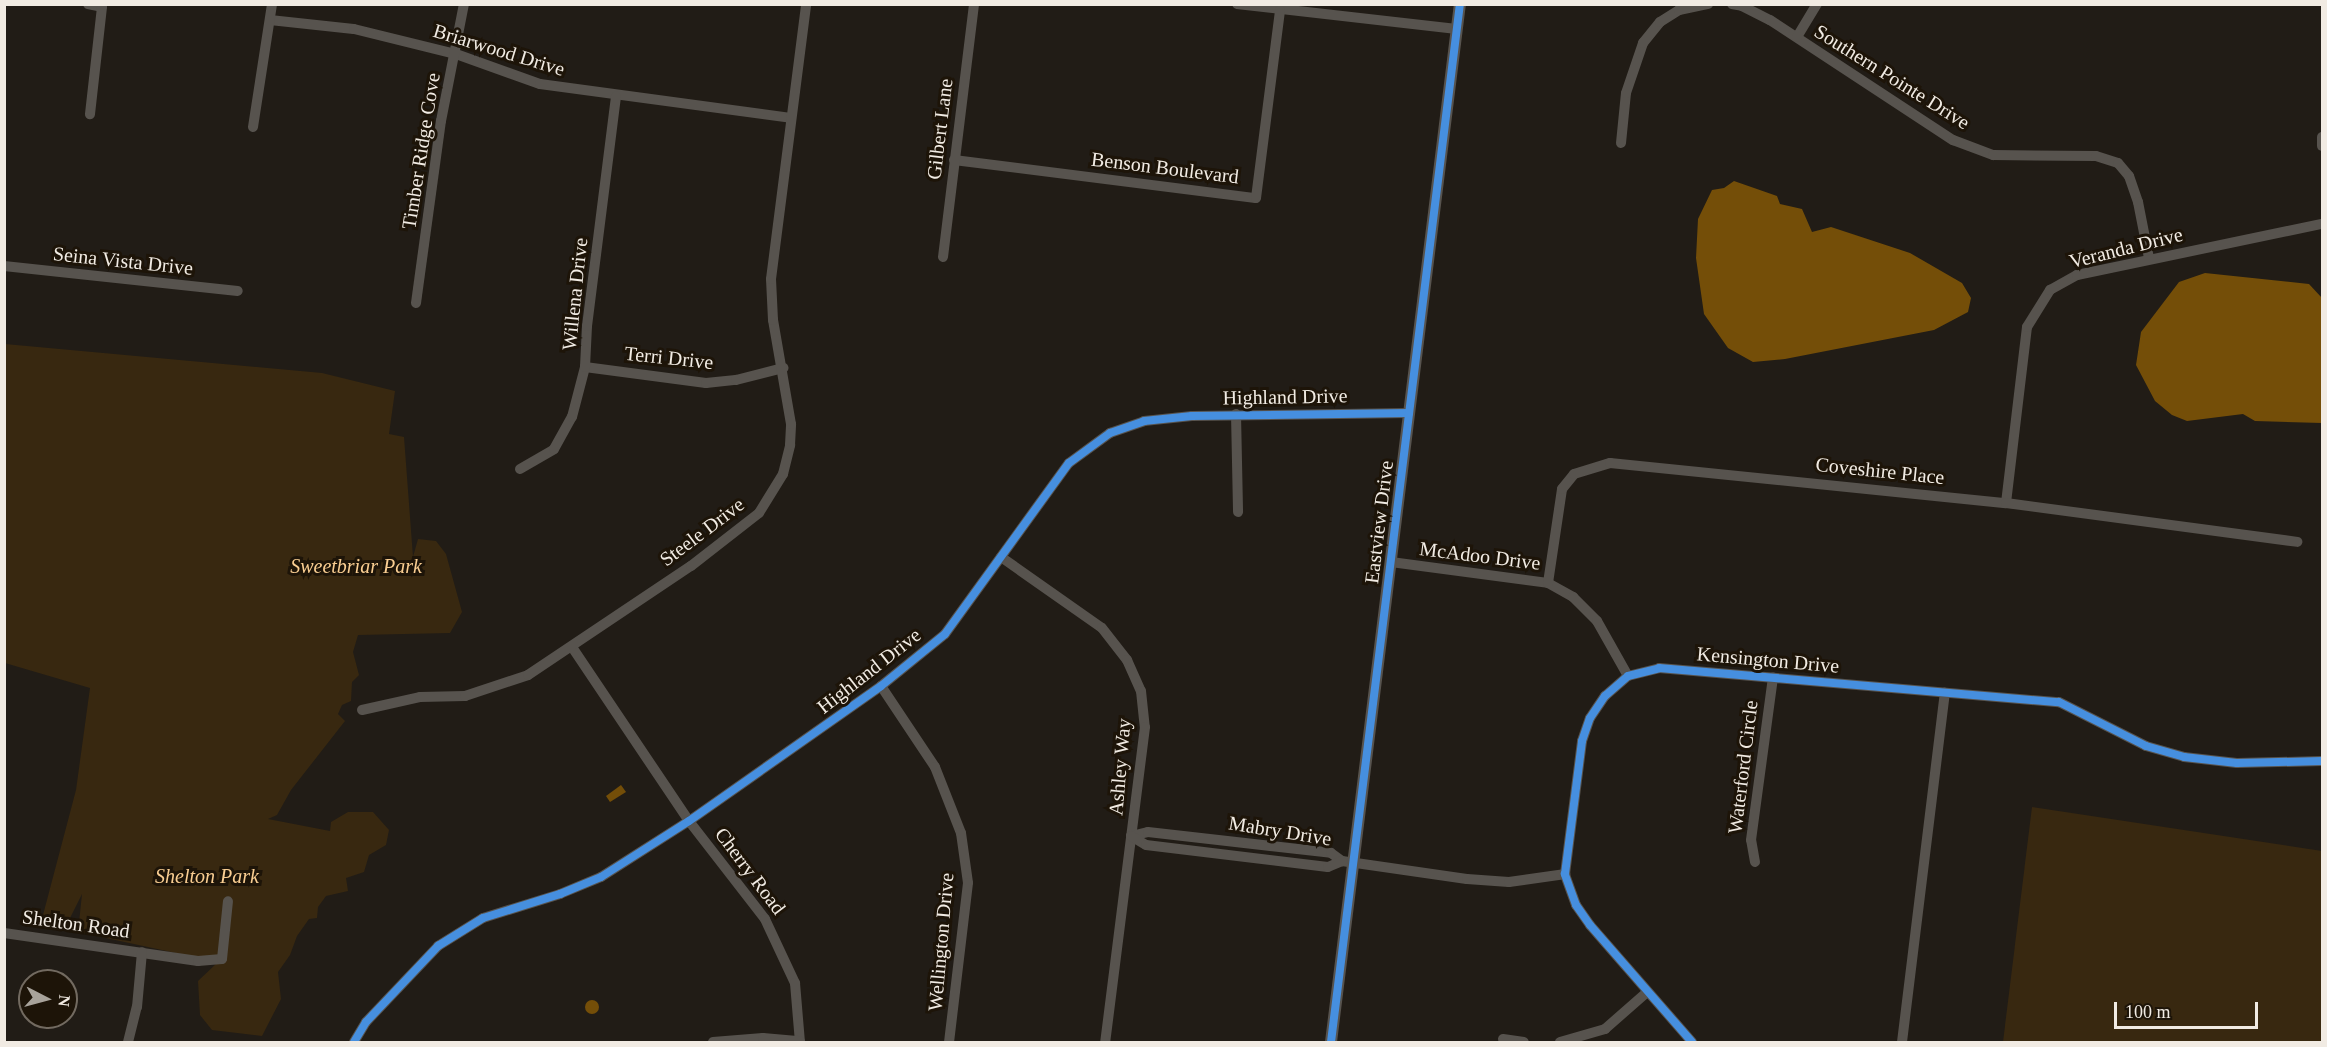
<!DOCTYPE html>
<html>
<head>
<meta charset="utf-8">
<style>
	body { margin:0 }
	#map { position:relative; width:2327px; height:1047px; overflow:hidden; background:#211c16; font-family:Georgia,serif }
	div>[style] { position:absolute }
	.green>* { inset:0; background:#382810 }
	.water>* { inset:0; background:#744e08 }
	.round { border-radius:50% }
	.minor>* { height:10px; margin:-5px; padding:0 5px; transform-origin:5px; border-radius:5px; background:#57534e }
	.tertiary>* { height:12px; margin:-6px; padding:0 6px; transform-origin:6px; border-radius:6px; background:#57534e }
	.cycleway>* { height:8px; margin:-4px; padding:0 4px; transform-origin:4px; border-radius:4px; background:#468fdf }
	span { translate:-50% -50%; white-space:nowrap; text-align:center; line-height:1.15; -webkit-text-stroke:6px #1d1408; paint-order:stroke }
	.street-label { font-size:20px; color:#f1ebe3 }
	.park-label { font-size:20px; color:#face92; font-style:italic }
	.frame { position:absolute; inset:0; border:6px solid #f1ebe3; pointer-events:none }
	.north { position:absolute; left:18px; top:969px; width:60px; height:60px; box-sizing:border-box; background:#1d1408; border:2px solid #726a60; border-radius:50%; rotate:96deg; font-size:16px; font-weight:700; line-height:24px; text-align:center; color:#f1ebe3 }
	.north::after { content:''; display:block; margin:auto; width:21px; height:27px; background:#a8a39b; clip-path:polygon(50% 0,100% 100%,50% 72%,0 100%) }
	.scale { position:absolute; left:2114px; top:1002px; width:144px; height:27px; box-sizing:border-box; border:3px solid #f1ebe3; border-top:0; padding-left:8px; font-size:18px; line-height:21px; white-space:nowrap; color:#f1ebe3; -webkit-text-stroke:4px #1d1408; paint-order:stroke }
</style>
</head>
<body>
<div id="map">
	<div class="green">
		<i style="clip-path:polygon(5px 344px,322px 373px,395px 391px,389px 434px,404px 437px,413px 557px,418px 539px,436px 541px,446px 554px,462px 612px,450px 633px,358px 635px,353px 652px,359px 675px,352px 682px,351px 701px,342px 705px,338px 714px,345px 721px,291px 790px,277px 815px,268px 819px,330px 831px,331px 822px,348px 812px,373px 812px,389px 830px,386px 845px,369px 855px,364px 872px,346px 878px,348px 891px,326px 896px,318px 907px,317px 918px,309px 919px,297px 936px,290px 955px,278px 972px,281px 999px,262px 1036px,212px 1030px,200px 1015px,198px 981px,218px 962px,78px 932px,82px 894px,64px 930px,47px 923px,43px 915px,76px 790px,90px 688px,5px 663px)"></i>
		<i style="clip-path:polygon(2032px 807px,2322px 851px,2322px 1042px,2003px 1042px)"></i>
	</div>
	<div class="water">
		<i style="clip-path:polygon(1734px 181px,1777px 196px,1780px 204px,1802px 209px,1812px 232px,1831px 227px,1910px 253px,1962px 283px,1971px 298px,1968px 312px,1934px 330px,1785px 359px,1753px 362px,1728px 348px,1704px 314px,1696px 258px,1698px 219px,1712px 190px,1724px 188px)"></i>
		<i style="clip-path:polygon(2205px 273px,2309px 284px,2322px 298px,2322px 423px,2255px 421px,2243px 414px,2187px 421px,2172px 415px,2155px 401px,2136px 365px,2141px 332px,2179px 282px)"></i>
		<i style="clip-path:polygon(621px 785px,626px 792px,610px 802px,606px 796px)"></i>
		<i class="round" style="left:585px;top:1000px;width:14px;height:14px"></i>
	</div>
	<div class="minor">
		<i style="left:88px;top:4px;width:14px;rotate:12deg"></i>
		<i style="left:102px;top:7px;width:108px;rotate:96.4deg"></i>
		<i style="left:1237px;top:4px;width:221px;rotate:6.5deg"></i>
		<i style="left:1732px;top:4px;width:10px;rotate:11deg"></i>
		<i style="left:1742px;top:6px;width:31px;rotate:27deg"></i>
		<i style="left:1770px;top:20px;width:219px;rotate:33.3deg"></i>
		<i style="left:1953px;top:140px;width:43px;rotate:20.6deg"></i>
		<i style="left:1993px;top:155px;width:103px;rotate:0.6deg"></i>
		<i style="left:2096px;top:156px;width:23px;rotate:18deg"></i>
		<i style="left:2118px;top:163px;width:17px;rotate:50deg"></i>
		<i style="left:2129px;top:176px;width:28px;rotate:71deg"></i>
		<i style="left:2138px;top:202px;width:57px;rotate:78.9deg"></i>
		<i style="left:270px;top:20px;width:84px;rotate:6.1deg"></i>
		<i style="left:354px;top:29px;width:105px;rotate:13.8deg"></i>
		<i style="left:456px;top:54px;width:89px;rotate:19.7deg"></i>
		<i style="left:540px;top:84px;width:253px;rotate:7.7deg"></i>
		<i style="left:1797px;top:37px;width:39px;rotate:-59deg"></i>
		<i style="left:253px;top:127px;width:124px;rotate:-81.2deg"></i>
		<i style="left:2322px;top:137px;width:9px;rotate:90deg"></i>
		<i style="left:1621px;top:143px;width:50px;rotate:-84.3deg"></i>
		<i style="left:1626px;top:93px;width:53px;rotate:-71.2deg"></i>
		<i style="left:1643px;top:43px;width:27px;rotate:-51deg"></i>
		<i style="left:1660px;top:22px;width:22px;rotate:-32deg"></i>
		<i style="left:1679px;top:10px;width:30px;rotate:-12deg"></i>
		<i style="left:954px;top:160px;width:304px;rotate:7.2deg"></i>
		<i style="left:1256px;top:198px;width:189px;rotate:-82.7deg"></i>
		<i style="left:943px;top:257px;width:255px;rotate:-83deg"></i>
		<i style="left:4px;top:266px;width:235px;rotate:6.1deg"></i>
		<i style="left:416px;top:303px;width:184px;rotate:-82.2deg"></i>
		<i style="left:441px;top:121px;width:119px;rotate:-78.9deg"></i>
		<i style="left:585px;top:367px;width:122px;rotate:7.5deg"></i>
		<i style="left:706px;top:383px;width:30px;rotate:-6deg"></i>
		<i style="left:736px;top:380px;width:49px;rotate:-14.3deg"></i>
		<i style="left:1236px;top:414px;width:98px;rotate:88.8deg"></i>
		<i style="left:520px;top:469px;width:39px;rotate:-30deg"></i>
		<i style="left:554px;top:449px;width:37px;rotate:-61deg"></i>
		<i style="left:572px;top:417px;width:52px;rotate:-75.4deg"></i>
		<i style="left:585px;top:367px;width:41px;rotate:-87.2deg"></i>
		<i style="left:587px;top:326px;width:231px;rotate:-82.8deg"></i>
		<i style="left:2006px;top:503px;width:177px;rotate:-83.2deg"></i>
		<i style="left:2027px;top:327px;width:44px;rotate:-58.1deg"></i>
		<i style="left:2050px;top:290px;width:31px;rotate:-29deg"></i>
		<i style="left:2077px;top:275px;width:250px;rotate:-11.8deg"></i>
		<i style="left:1001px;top:557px;width:123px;rotate:35.1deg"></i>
		<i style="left:1102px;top:628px;width:41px;rotate:52deg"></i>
		<i style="left:1127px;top:660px;width:34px;rotate:66deg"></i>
		<i style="left:1141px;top:691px;width:36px;rotate:84deg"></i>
		<i style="left:1145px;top:727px;width:318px;rotate:97.2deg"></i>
		<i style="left:1391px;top:562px;width:158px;rotate:7.6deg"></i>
		<i style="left:1548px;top:583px;width:29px;rotate:29deg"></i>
		<i style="left:1573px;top:597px;width:34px;rotate:45deg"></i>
		<i style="left:1597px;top:621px;width:63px;rotate:60.6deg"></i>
		<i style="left:1548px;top:583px;width:95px;rotate:-81.5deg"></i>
		<i style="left:1562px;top:489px;width:19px;rotate:-51deg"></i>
		<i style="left:1574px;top:474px;width:38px;rotate:-17deg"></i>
		<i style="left:1610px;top:463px;width:398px;rotate:5.8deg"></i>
		<i style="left:2006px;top:503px;width:294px;rotate:7.6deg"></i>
		<i style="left:572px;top:647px;width:210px;rotate:56.1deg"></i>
		<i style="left:689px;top:821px;width:124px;rotate:52.2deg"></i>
		<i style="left:765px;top:919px;width:71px;rotate:64.9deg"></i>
		<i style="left:795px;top:983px;width:59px;rotate:85.2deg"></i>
		<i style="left:881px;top:686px;width:97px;rotate:56.3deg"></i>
		<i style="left:935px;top:767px;width:71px;rotate:68.5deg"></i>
		<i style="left:961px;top:833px;width:50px;rotate:82deg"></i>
		<i style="left:968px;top:883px;width:160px;rotate:96.8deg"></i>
		<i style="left:362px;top:710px;width:59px;rotate:-12.6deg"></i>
		<i style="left:420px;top:697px;width:45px;rotate:-1.3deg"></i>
		<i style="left:465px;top:696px;width:66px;rotate:-18.4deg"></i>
		<i style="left:528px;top:675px;width:196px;rotate:-33.8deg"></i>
		<i style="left:691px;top:566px;width:86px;rotate:-37.9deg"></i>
		<i style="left:759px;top:513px;width:46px;rotate:-58.4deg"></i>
		<i style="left:783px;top:474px;width:30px;rotate:-76deg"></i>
		<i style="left:790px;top:445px;width:21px;rotate:-87deg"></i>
		<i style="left:791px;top:424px;width:106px;rotate:-99.8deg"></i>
		<i style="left:773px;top:320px;width:41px;rotate:-92.8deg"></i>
		<i style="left:771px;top:279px;width:277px;rotate:-82.7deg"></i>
		<i style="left:1131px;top:836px;width:17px;rotate:-13deg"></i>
		<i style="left:1148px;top:832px;width:184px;rotate:6.5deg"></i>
		<i style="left:1331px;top:853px;width:14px;rotate:36deg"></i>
		<i style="left:1342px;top:861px;width:126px;rotate:8.2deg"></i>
		<i style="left:1467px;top:879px;width:42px;rotate:4.1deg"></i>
		<i style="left:1509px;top:882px;width:57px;rotate:-8.1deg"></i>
		<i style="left:1131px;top:836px;width:17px;rotate:31deg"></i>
		<i style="left:1146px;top:845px;width:183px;rotate:6.9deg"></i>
		<i style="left:1328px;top:867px;width:15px;rotate:-23deg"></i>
		<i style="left:1755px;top:862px;width:22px;rotate:-100deg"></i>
		<i style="left:1751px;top:840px;width:164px;rotate:-82.3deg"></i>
		<i style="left:4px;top:933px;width:196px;rotate:8.2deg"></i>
		<i style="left:198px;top:961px;width:24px;rotate:-5deg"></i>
		<i style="left:222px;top:959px;width:58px;rotate:-84.1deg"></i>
		<i style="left:1503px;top:1039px;width:21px;rotate:8deg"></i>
		<i style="left:128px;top:1042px;width:36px;rotate:-76deg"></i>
		<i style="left:137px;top:1007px;width:55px;rotate:-84.8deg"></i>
		<i style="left:354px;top:1042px;width:23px;rotate:-59deg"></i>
		<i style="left:366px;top:1022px;width:105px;rotate:-46.5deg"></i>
		<i style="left:438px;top:946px;width:53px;rotate:-31.9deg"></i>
		<i style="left:483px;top:918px;width:81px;rotate:-17.3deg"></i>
		<i style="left:560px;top:894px;width:44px;rotate:-22.5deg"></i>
		<i style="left:601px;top:877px;width:104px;rotate:-32.5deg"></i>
		<i style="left:689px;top:821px;width:235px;rotate:-35.1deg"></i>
		<i style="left:881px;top:686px;width:82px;rotate:-39.1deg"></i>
		<i style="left:945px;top:634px;width:211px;rotate:-54.1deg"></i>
		<i style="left:1069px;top:463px;width:51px;rotate:-36.2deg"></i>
		<i style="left:1110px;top:433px;width:36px;rotate:-19deg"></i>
		<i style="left:1144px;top:421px;width:48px;rotate:-5.9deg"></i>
		<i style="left:1192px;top:416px;width:217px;rotate:-0.8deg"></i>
		<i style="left:713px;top:1042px;width:50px;rotate:-4.6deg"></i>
		<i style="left:763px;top:1038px;width:37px;rotate:5deg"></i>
		<i style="left:1560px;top:1042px;width:47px;rotate:-16.1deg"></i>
		<i style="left:1605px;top:1029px;width:55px;rotate:-41.3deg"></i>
		<i style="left:1692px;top:1042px;width:155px;rotate:-131.1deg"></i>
		<i style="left:1590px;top:925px;width:24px;rotate:-125deg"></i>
		<i style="left:1576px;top:905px;width:33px;rotate:-110deg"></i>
		<i style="left:1565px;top:874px;width:134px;rotate:-82.7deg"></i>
		<i style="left:1582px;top:741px;width:24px;rotate:-71deg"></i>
		<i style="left:1590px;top:718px;width:27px;rotate:-56deg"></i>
		<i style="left:1605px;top:696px;width:30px;rotate:-41deg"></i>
		<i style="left:1628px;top:676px;width:32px;rotate:-14deg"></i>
		<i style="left:1659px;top:668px;width:401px;rotate:4.9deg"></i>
		<i style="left:2059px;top:702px;width:97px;rotate:26.8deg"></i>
		<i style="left:2146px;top:746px;width:40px;rotate:16deg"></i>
		<i style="left:2184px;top:757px;width:53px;rotate:6.5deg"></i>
		<i style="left:2237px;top:763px;width:85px;rotate:-1.3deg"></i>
		<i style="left:1902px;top:1042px;width:352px;rotate:-83deg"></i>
	</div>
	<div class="tertiary">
		<i style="left:1331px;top:1042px;width:1046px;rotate:-82.92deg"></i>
	</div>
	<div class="cycleway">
		<i style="left:354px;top:1042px;width:23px;rotate:-59deg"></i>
		<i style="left:366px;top:1022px;width:105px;rotate:-46.5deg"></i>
		<i style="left:438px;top:946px;width:53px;rotate:-31.9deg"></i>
		<i style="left:483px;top:918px;width:81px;rotate:-17.3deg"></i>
		<i style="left:560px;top:894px;width:44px;rotate:-22.5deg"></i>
		<i style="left:601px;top:877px;width:104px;rotate:-32.5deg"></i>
		<i style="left:689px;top:821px;width:235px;rotate:-35.1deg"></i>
		<i style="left:881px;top:686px;width:82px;rotate:-39.1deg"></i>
		<i style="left:945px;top:634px;width:211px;rotate:-54.1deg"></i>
		<i style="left:1069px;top:463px;width:51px;rotate:-36.2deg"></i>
		<i style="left:1110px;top:433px;width:36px;rotate:-19deg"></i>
		<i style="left:1144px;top:421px;width:48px;rotate:-5.9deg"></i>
		<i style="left:1192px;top:416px;width:217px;rotate:-0.8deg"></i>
		<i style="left:1331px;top:1042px;width:1046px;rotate:-82.92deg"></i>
		<i style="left:1692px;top:1042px;width:155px;rotate:-131.1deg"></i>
		<i style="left:1590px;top:925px;width:24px;rotate:-125deg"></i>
		<i style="left:1576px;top:905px;width:33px;rotate:-110deg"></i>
		<i style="left:1565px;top:874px;width:134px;rotate:-82.7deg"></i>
		<i style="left:1582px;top:741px;width:24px;rotate:-71deg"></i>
		<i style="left:1590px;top:718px;width:27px;rotate:-56deg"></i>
		<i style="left:1605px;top:696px;width:30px;rotate:-41deg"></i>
		<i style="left:1628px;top:676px;width:32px;rotate:-14deg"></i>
		<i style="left:1659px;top:668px;width:401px;rotate:4.9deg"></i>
		<i style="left:2059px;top:702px;width:97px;rotate:26.8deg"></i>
		<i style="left:2146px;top:746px;width:40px;rotate:16deg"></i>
		<i style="left:2184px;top:757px;width:53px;rotate:6.5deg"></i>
		<i style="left:2237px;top:763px;width:85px;rotate:-1.3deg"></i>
	</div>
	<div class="street-label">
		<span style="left:499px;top:50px;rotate:17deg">Briarwood Drive</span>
		<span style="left:1892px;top:77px;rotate:32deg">Southern Pointe Drive</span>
		<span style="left:940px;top:129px;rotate:-83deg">Gilbert Lane</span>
		<span style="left:421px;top:151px;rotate:-81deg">Timber Ridge Cove</span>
		<span style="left:1165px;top:168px;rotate:7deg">Benson Boulevard</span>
		<span style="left:2126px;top:248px;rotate:-14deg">Veranda Drive</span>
		<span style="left:123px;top:261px;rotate:6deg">Seina Vista Drive</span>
		<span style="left:575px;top:294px;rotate:-84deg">Willena Drive</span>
		<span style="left:669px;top:358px;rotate:6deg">Terri Drive</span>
		<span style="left:1285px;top:397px;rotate:-1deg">Highland Drive</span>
		<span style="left:1880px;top:471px;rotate:6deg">Coveshire Place</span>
		<span style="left:1379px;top:522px;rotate:-83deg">Eastview Drive</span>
		<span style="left:702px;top:532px;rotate:-37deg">Steele Drive</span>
		<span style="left:1480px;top:556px;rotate:7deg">McAdoo Drive</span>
		<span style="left:1768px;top:660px;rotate:5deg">Kensington Drive</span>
		<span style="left:869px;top:671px;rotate:-38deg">Highland Drive</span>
		<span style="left:1120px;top:767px;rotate:-85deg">Ashley Way</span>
		<span style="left:1743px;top:767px;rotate:-83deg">Waterford Circle</span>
		<span style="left:1280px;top:831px;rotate:9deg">Mabry Drive</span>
		<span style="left:750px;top:871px;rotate:53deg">Cherry Road</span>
		<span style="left:76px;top:924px;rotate:8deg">Shelton Road</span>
		<span style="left:941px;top:942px;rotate:-85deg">Wellington Drive</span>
	</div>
	<div class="park-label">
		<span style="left:356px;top:566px">Sweetbriar Park</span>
		<span style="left:207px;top:876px">Shelton Park</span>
	</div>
	<div class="frame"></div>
	<div class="north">N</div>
	<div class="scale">100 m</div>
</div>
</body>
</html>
